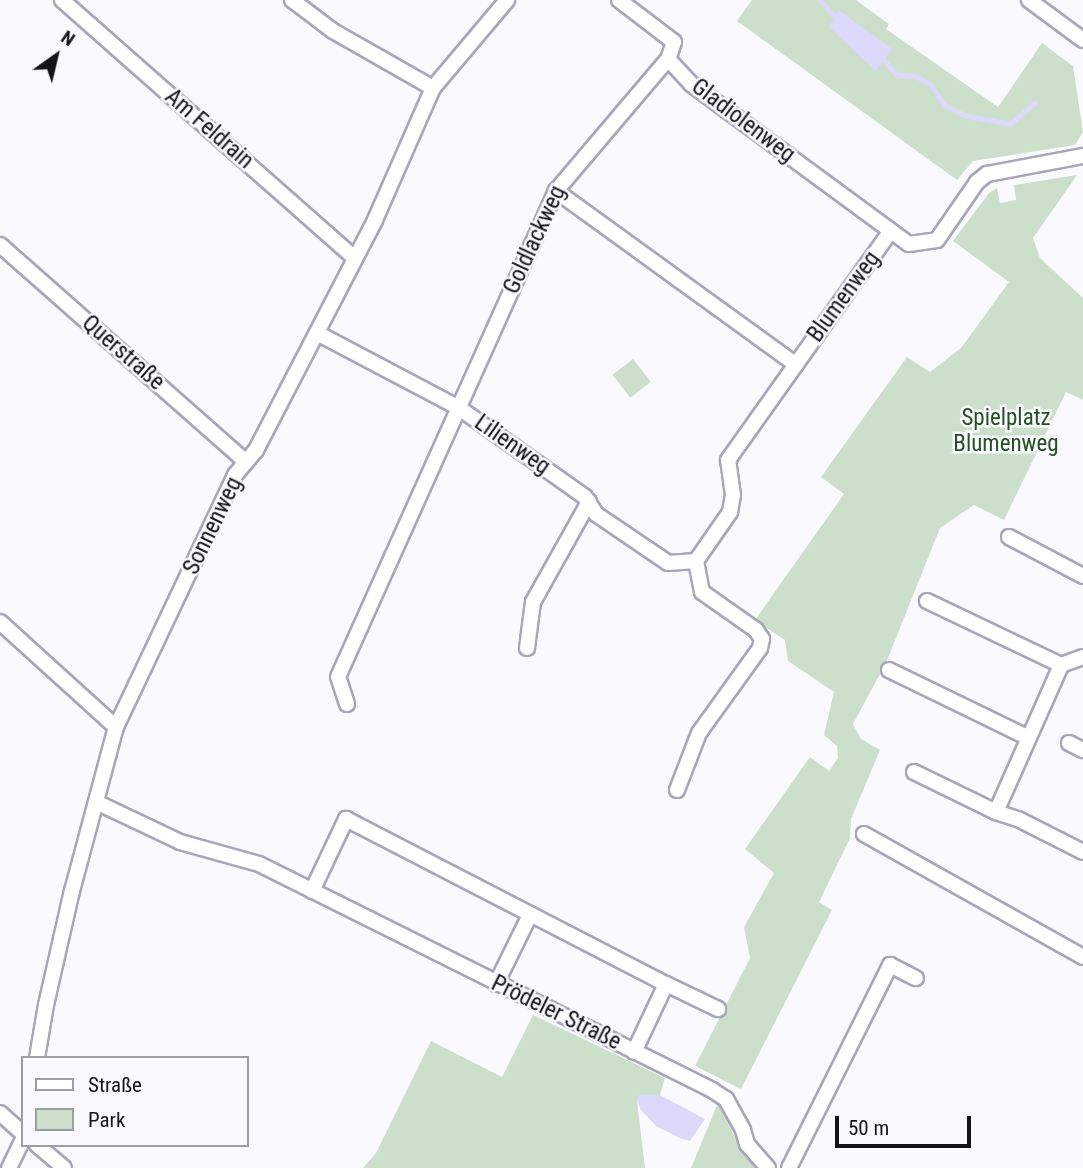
<!DOCTYPE html>
<html>
<head>
<meta charset="utf-8">
<style>
	body { margin:0 }
	#map { position:relative; width:1083px; height:1168px; overflow:hidden; background:#faf9fe; font-family:"Roboto Condensed",sans-serif }
	div>[style] { position:absolute }
	.green>* { inset:0; background:#ccdfca; transform-origin:0 0 }
	.water>* { inset:0; background:#dcd8fa }
	.stream>* { height:5px; margin:-2.5px; padding:0 2.5px; transform-origin:2.5px; border-radius:2.5px; background:#dcd8fa }
	.roads { filter:drop-shadow(2px 0 #a8a6b9) drop-shadow(-2px 0 #a8a6b9) drop-shadow(0 2px #a8a6b9) drop-shadow(0 -2px #a8a6b9) }
	.street>* { height:14px; margin:-7px; padding:0 7px; transform-origin:7px; border-radius:7px; background:#fff }
	span { translate:-50% -50%; white-space:nowrap; text-align:center; line-height:1.15; -webkit-text-stroke:5px #faf9fe; paint-order:stroke }
	.street-label { font-size:23px; color:#14131a }
	.park-label { font-size:23px; color:#265022 }
	.legend { position:absolute; left:21px; top:1056px; width:228px; height:91px; box-sizing:border-box; background:#faf9fe; border:2px solid #9e9da3; margin:0; padding:9px 12px; list-style:none; font-size:21px; color:#14131a }
	.legend li { display:flex; align-items:center; gap:14px; height:35px }
	.legend b { width:35px; border:2px solid #9e9da3 }
	.north { position:absolute; left:21px; top:21px; width:70px; height:70px; -webkit-text-stroke:5px #faf9fe; paint-order:stroke; rotate:34deg; font-size:19px; font-weight:700; line-height:28px; text-align:center; color:#14131a }
	.north::after { content:''; display:block; margin:auto; width:24px; height:32px; background:#14131a; clip-path:polygon(50% 0,100% 100%,50% 72%,0 100%) }
	.scale { position:absolute; left:835px; top:1116px; width:136px; height:32px; box-sizing:border-box; border:4px solid #14131a; border-top:0; padding-left:9px; font-size:21px; line-height:24px; white-space:nowrap; color:#14131a; -webkit-text-stroke:5px #faf9fe; paint-order:stroke }
</style>
</head>
<body>
<div id="map">
	<div class="green">
		<i style="clip-path:polygon(752px 0,856px 0,889px 24px,886px 29px,998px 107px,1042px 43px,1073px 66px,1083px 132px,1075px 145px,973px 161px,957px 180px,737px 21px)"></i>
		<i style="clip-path:polygon(1077px 175px,1033px 238px,1040px 258px,1083px 298px,1083px 400px,1066px 392px,1004px 520px,974px 505px,940px 528px,886px 663px,853px 724px,861px 739px,880px 750px,851px 819px,850px 838px,819px 902px,832px 910px,741px 1089px,695px 1066px,750px 958px,744px 927px,774px 873px,745px 849px,810px 757px,829px 771px,838px 758px,837px 746px,824px 735px,834px 692px,788px 661px,785px 640px,755px 620px,844px 494px,821px 477px,907px 357px,930px 372px,961px 348px,1009px 282px,953px 241px,989px 193px,997px 188px,1000px 203px,1016px 200px,1014px 185px)"></i>
		<i style="left:633px;top:359px;width:29px;height:26px;rotate:52deg"></i>
		<i style="clip-path:polygon(533px 1015px,665px 1078px,660px 1095px,640px 1095px,637px 1101px,645px 1168px,363px 1168px,376px 1153px,431px 1041px,502px 1077px)"></i>
		<i style="clip-path:polygon(718px 1103px,744px 1155px,759px 1168px,691px 1168px)"></i>
	</div>
	<div class="water">
		<i style="clip-path:polygon(839px 10px,892px 49px,876px 71px,829px 27px)"></i>
		<i style="clip-path:polygon(640px 1095px,660px 1095px,705px 1119px,690px 1141px,682px 1139px,656px 1126px,641px 1110px,637px 1101px)"></i>
	</div>
	<div class="stream">
		<i style="left:820px;top:0;width:23px;rotate:49deg"></i>
		<i style="left:884px;top:60px;width:20px;rotate:49deg"></i>
		<i style="left:897px;top:75px;width:19px;rotate:3deg"></i>
		<i style="left:916px;top:76px;width:17px;rotate:31deg"></i>
		<i style="left:931px;top:85px;width:24px;rotate:57deg"></i>
		<i style="left:944px;top:105px;width:25px;rotate:26deg"></i>
		<i style="left:967px;top:116px;width:44px;rotate:10.5deg"></i>
		<i style="left:1010px;top:124px;width:33px;rotate:-41deg"></i>
	</div>
	<div class="roads">
		<div class="street">
			<i style="left:62px;top:0;width:390px;rotate:41.4deg"></i>
			<i style="left:292px;top:0;width:51px;rotate:37.1deg"></i>
			<i style="left:333px;top:31px;width:115px;rotate:29.7deg"></i>
			<i style="left:619px;top:0;width:69px;rotate:37.4deg"></i>
			<i style="left:674px;top:42px;width:18px;rotate:109deg"></i>
			<i style="left:668px;top:59px;width:34px;rotate:47deg"></i>
			<i style="left:691px;top:84px;width:270px;rotate:36.3deg"></i>
			<i style="left:909px;top:244px;width:28px;rotate:-8deg"></i>
			<i style="left:937px;top:240px;width:70px;rotate:-55.4deg"></i>
			<i style="left:977px;top:182px;width:13px;rotate:-39deg"></i>
			<i style="left:987px;top:174px;width:98px;rotate:-10.6deg"></i>
			<i style="left:1029px;top:0;width:67px;rotate:36.5deg"></i>
			<i style="left:556px;top:191px;width:296px;rotate:35.9deg"></i>
			<i style="left:0;top:245px;width:328px;rotate:41.4deg"></i>
			<i style="left:317px;top:333px;width:161px;rotate:27.8deg"></i>
			<i style="left:459px;top:408px;width:154px;rotate:35.2deg"></i>
			<i style="left:585px;top:497px;width:20px;rotate:57deg"></i>
			<i style="left:596px;top:514px;width:87px;rotate:34.2deg"></i>
			<i style="left:668px;top:563px;width:28px;rotate:-4deg"></i>
			<i style="left:1009px;top:537px;width:84px;rotate:27.8deg"></i>
			<i style="left:696px;top:561px;width:60px;rotate:-55.2deg"></i>
			<i style="left:730px;top:512px;width:17px;rotate:-80deg"></i>
			<i style="left:733px;top:495px;width:35px;rotate:-98deg"></i>
			<i style="left:728px;top:460px;width:281px;rotate:-54.6deg"></i>
			<i style="left:927px;top:601px;width:148px;rotate:25.5deg"></i>
			<i style="left:0;top:622px;width:156px;rotate:42.2deg"></i>
			<i style="left:527px;top:648px;width:46px;rotate:-82.6deg"></i>
			<i style="left:533px;top:602px;width:115px;rotate:-60.8deg"></i>
			<i style="left:889px;top:670px;width:153px;rotate:25.9deg"></i>
			<i style="left:347px;top:704px;width:28px;rotate:-108deg"></i>
			<i style="left:338px;top:677px;width:533px;rotate:-65.84deg"></i>
			<i style="left:556px;top:191px;width:173px;rotate:-49.7deg"></i>
			<i style="left:1069px;top:743px;width:16px;rotate:27deg"></i>
			<i style="left:914px;top:772px;width:91px;rotate:26deg"></i>
			<i style="left:996px;top:812px;width:23px;rotate:18deg"></i>
			<i style="left:1018px;top:819px;width:73px;rotate:26.9deg"></i>
			<i style="left:677px;top:790px;width:61px;rotate:-68.9deg"></i>
			<i style="left:699px;top:733px;width:105px;rotate:-54.3deg"></i>
			<i style="left:760px;top:648px;width:9px;rotate:-77deg"></i>
			<i style="left:762px;top:639px;width:11px;rotate:-124deg"></i>
			<i style="left:756px;top:630px;width:66px;rotate:-144.9deg"></i>
			<i style="left:702px;top:592px;width:32px;rotate:-101deg"></i>
			<i style="left:98px;top:803px;width:91px;rotate:25.4deg"></i>
			<i style="left:180px;top:842px;width:82px;rotate:15.6deg"></i>
			<i style="left:259px;top:864px;width:506px;rotate:26.51deg"></i>
			<i style="left:712px;top:1090px;width:17px;rotate:33deg"></i>
			<i style="left:726px;top:1099px;width:35px;rotate:61deg"></i>
			<i style="left:743px;top:1130px;width:15px;rotate:74deg"></i>
			<i style="left:747px;top:1144px;width:32px;rotate:49deg"></i>
			<i style="left:996px;top:812px;width:161px;rotate:-66.1deg"></i>
			<i style="left:1061px;top:665px;width:23px;rotate:-20deg"></i>
			<i style="left:864px;top:834px;width:251px;rotate:29.3deg"></i>
			<i style="left:312px;top:891px;width:80px;rotate:-64.7deg"></i>
			<i style="left:346px;top:819px;width:360px;rotate:27.3deg"></i>
			<i style="left:666px;top:984px;width:75px;rotate:115.2deg"></i>
			<i style="left:496px;top:984px;width:77px;rotate:-63.8deg"></i>
			<i style="left:666px;top:984px;width:58px;rotate:25.7deg"></i>
			<i style="left:37px;top:1058px;width:54px;rotate:-80.4deg"></i>
			<i style="left:46px;top:1005px;width:117px;rotate:-77.2deg"></i>
			<i style="left:72px;top:891px;width:170px;rotate:-75deg"></i>
			<i style="left:116px;top:727px;width:279px;rotate:-64.7deg"></i>
			<i style="left:235px;top:475px;width:33px;rotate:-50deg"></i>
			<i style="left:256px;top:450px;width:259px;rotate:-62.6deg"></i>
			<i style="left:375px;top:220px;width:144px;rotate:-66.3deg"></i>
			<i style="left:433px;top:88px;width:115px;rotate:-49.9deg"></i>
			<i style="left:0;top:1113px;width:31px;rotate:42deg"></i>
			<i style="left:37px;top:1145px;width:35px;rotate:40deg"></i>
			<i style="left:9px;top:1168px;width:32px;rotate:-64deg"></i>
			<i style="left:789px;top:1168px;width:227px;rotate:-63.5deg"></i>
			<i style="left:890px;top:965px;width:29px;rotate:27deg"></i>
		</div>
	</div>
	<div class="street-label">
		<span style="left:743px;top:121px;rotate:37deg">Gladiolenweg</span>
		<span style="left:209px;top:129px;rotate:41deg">Am Feldrain</span>
		<span style="left:535px;top:240px;rotate:-65deg">Goldlackweg</span>
		<span style="left:844px;top:297px;rotate:-54deg">Blumenweg</span>
		<span style="left:123px;top:353px;rotate:41deg">Querstraße</span>
		<span style="left:512px;top:445px;rotate:35deg">Lilienweg</span>
		<span style="left:213px;top:526px;rotate:-64deg">Sonnenweg</span>
		<span style="left:556px;top:1013px;rotate:26deg">Prödeler Straße</span>
	</div>
	<div class="park-label">
		<span style="left:1006px;top:431px">Spielplatz<br>Blumenweg</span>
	</div>
	<ul class="legend">
	<li><b style="height:9px;background:#fff"></b>Straße</li>
	<li><b style="height:19px;background:#ccdfca"></b>Park</li>
	</ul>
	<div class="north">N</div>
	<div class="scale">50 m</div>
</div>
</body>
</html>
